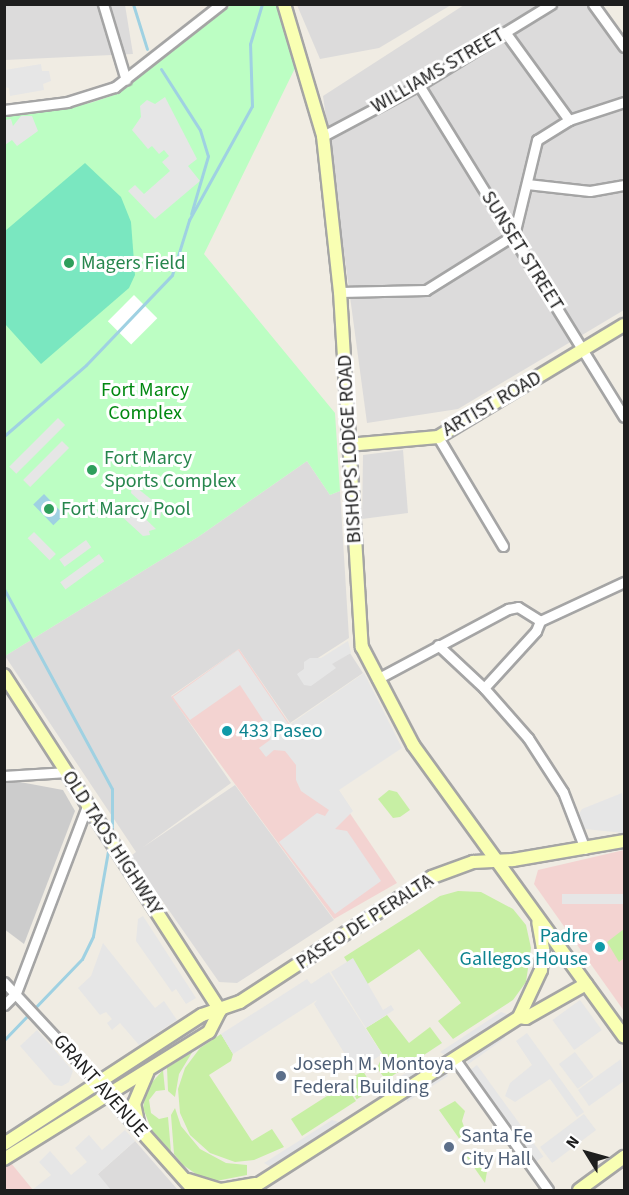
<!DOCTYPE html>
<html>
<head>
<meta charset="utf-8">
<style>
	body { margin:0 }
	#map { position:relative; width:629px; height:1195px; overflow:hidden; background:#f0ece3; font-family:"Source Sans 3",sans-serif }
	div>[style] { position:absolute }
	.residential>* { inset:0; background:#dcdbdb }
	.commercial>* { inset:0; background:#f3d3d1 }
	.religious>* { inset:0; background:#ccc }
	.grass>* { inset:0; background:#c7efa4; transform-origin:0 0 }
	.park>* { inset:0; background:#bcfec3 }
	.pitch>* { inset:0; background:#7ae7c0 }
	.parking>* { inset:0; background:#e6e6e6; transform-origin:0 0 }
	.water>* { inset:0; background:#9fd1e2; transform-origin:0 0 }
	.pier>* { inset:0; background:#fff; transform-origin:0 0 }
	.stream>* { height:3px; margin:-1.5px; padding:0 1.5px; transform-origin:1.5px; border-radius:1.5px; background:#9fd1e2 }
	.roads { filter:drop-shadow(2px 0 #a5a5a5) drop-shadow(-2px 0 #a5a5a5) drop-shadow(0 2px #a5a5a5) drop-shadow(0 -2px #a5a5a5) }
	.street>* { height:9px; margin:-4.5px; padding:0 4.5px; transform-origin:4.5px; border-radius:4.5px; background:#fff }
	.secondary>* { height:12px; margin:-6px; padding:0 6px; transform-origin:6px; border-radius:6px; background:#f9ffb3 }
	.dots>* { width:16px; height:16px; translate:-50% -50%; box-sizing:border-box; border:3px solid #fff; border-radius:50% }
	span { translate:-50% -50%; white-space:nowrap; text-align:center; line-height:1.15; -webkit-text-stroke:6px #fff; paint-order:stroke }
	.street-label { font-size:20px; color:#1e1e1e }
	.leisure-label { font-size:20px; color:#27864d }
	.left { translate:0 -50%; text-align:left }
	.park-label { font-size:20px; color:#018810 }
	.culture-label { font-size:20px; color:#0d838f }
	.right { translate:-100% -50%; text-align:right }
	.service-label { font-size:20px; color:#4e5e75 }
	.frame { position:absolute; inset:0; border:6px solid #1e1e1e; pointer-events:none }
	.north { position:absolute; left:557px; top:1123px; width:60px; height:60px; -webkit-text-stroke:4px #fff; paint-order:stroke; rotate:307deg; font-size:16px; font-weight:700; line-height:24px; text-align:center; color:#1e1e1e }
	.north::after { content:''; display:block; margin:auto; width:21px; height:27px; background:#1e1e1e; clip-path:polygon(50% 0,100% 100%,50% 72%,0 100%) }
</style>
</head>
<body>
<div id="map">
	<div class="residential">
		<i style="clip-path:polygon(4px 5px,125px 5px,133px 54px,5px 60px)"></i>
		<i style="clip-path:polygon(297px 5px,451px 5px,379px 48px,320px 59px)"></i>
		<i style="clip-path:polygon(464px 5px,601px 5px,624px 46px,624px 310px,458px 409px,367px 423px,323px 96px)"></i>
		<i style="clip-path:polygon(403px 450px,408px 513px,362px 519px,363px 455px)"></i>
		<i style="clip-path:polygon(307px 461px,330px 495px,340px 491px,349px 638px,307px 665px,299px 676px,350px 653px,363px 673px,290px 723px,239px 649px,171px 696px,231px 783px,142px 848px,235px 785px,334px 920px,237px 983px,219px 982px,131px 856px,136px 852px,5px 656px,198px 537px)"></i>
		<i style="clip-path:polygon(135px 1141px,178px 1190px,80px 1190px,98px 1174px)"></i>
	</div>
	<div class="commercial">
		<i style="clip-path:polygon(239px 649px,397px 883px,334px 919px,171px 697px)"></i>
		<i style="clip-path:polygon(624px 850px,624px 1011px,534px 884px,538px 870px)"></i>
		<i style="clip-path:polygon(11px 1163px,33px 1190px,5px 1190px,4px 1168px)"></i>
	</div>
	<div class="religious">
		<i style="clip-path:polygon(20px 782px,63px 790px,75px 811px,24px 944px,4px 929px,5px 783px)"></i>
	</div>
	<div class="grass">
		<i style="clip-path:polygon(389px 790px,397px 792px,410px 810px,400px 817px,393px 818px,378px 799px)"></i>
		<i style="clip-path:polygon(458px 891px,481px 892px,513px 909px,526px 925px,531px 948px,526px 982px,513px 1000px,453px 1039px,438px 1021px,461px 1003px,419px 949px,363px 987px,344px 957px,440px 896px)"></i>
		<i style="clip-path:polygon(624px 929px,624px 958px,619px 962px,607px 942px)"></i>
		<i style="clip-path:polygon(387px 1015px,409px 1043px,430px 1027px,442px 1043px,386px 1080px,377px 1068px,383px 1055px,366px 1028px)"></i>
		<i style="clip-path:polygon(221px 1034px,233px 1054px,231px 1061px,209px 1075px,252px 1141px,272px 1129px,284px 1147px,254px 1160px,235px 1162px,210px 1153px,190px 1135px,180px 1113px,178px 1089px,185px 1068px,200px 1048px)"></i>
		<i style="clip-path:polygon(193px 1051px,179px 1074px,175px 1097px,168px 1091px,167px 1068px)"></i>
		<i style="clip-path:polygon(163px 1070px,165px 1090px,156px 1091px,149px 1100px,151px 1113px,159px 1119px,168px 1117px,171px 1152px,152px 1131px,143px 1108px,147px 1088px)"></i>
		<i style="left:363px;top:1071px;width:21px;height:20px;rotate:59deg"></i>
		<i style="clip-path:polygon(341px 1087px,347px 1088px,356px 1101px,302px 1136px,291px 1119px)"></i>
		<i style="clip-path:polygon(455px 1101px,465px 1111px,462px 1121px,469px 1141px,463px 1144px,439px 1110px)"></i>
		<i style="clip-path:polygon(175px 1108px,181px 1126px,200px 1149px,226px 1163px,247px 1165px,247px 1175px,216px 1181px,196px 1174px,183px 1165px,174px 1154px,171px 1115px)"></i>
		<i style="clip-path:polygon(469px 1152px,490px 1154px,485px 1183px,466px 1156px)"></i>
	</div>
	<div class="park">
		<i style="clip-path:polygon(231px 5px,280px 5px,299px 60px,204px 254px,335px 413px,340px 491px,330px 495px,307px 461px,198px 537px,5px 656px,5px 116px,90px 103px,114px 95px)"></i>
	</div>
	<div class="pitch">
		<i style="clip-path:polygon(85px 163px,121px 197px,131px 222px,135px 275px,129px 288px,41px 364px,5px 324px,5px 231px)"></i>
	</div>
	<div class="parking">
		<i style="clip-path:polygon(41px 64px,42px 71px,49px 71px,51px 81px,43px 84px,44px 90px,10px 96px,9px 88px,5px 87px,5px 70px)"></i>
		<i style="clip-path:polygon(165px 97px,197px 159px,188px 166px,200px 181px,155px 219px,128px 191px,135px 185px,144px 194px,170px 171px,162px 162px,169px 156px,164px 150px,159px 154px,152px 146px,148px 149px,132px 130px,141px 117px,140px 106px,147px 100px,155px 104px)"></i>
		<i style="clip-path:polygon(21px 116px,32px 116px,38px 131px,17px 146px,12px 140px,5px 145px,5px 120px,11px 119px,13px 126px)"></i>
		<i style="left:58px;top:418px;width:10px;height:69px;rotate:45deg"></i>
		<i style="left:62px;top:441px;width:10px;height:55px;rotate:45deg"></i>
		<i style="clip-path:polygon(132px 484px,162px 508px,160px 519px,131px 493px)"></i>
		<i style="clip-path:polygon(131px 505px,156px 529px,149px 531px,150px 535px,143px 536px,117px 512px)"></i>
		<i style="left:34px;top:532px;width:31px;height:9px;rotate:45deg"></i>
		<i style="left:86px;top:540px;width:9px;height:33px;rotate:54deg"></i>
		<i style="left:99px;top:554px;width:9px;height:48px;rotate:54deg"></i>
		<i style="clip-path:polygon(348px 641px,351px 653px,332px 664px,336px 668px,311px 686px,304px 685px,297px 674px,304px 669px,304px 662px,310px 658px,321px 658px)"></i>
		<i style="clip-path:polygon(238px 650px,289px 725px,364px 673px,402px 748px,339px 790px,353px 811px,335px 829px,347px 831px,381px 881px,335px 914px,279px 842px,317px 813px,325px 816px,329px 810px,301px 791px,296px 780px,296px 765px,285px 751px,274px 750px,266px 757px,259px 748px,270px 740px,265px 723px,240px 685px,190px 720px,173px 697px)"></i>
		<i style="clip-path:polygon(622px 793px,624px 833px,585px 829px,579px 814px,582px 809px)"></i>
		<i style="left:624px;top:894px;width:10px;height:62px;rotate:90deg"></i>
		<i style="clip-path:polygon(143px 916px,196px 998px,186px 1004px,176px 989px,172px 992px,136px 941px,138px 919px)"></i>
		<i style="clip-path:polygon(103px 943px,155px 1008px,164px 1001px,177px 1020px,139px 1045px,120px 1023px,112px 1030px,107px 1023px,112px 1019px,106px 1012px,100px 1015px,78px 988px,91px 976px)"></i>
		<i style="clip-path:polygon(353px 958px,383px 1010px,391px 1005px,394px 1010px,366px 1028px,331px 972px)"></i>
		<i style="clip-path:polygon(329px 972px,382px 1054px,356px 1072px,314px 1004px,317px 1000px,233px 1054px,221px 1034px,307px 979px,311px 984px)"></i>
		<i style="left:580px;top:1000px;width:37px;height:34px;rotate:54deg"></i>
		<i style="clip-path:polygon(501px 1012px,509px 1015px,447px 1056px,440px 1052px)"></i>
		<i style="clip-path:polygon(37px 1030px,73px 1071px,69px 1082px,62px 1086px,54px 1085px,20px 1046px)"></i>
		<i style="clip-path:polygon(506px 1030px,505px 1038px,467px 1065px,468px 1057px)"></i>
		<i style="clip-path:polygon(527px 1033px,584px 1112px,577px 1117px,550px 1079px,515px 1102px,505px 1096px,510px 1083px,532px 1065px,516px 1041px)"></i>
		<i style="left:575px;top:1052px;width:31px;height:20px;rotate:53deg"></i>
		<i style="clip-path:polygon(431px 1058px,437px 1061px,401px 1084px,394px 1080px)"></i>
		<i style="clip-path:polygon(621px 1059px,624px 1081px,589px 1106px,578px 1090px)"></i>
		<i style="left:477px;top:1065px;width:113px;height:14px;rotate:54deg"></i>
		<i style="clip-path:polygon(445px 1070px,448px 1076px,407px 1102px,407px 1095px)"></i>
		<i style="left:584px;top:1114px;width:20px;height:55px;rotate:53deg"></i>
		<i style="clip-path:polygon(332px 1120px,339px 1122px,271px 1167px,264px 1163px)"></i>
		<i style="clip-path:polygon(125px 1130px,135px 1141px,98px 1174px,111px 1190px,32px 1190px,51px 1175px,39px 1162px,50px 1151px,71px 1175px,87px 1162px,75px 1148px,89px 1135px,102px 1150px)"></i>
	</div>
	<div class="water">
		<i style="left:44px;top:494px;width:29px;height:15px;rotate:46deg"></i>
	</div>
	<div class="pier">
		<i style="left:134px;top:295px;width:33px;height:37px;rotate:45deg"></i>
	</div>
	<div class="stream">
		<i style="left:133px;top:4px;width:47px;rotate:72.7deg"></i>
		<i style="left:161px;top:69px;width:72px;rotate:57.4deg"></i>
		<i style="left:200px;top:130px;width:27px;rotate:73deg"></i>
		<i style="left:208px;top:156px;width:60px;rotate:106.3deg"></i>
		<i style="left:4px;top:436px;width:108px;rotate:-40.9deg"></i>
		<i style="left:86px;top:365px;width:124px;rotate:-46.3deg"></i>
		<i style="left:172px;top:275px;width:58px;rotate:-72.8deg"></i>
		<i style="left:189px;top:220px;width:130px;rotate:-61.1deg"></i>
		<i style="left:252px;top:106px;width:62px;rotate:-91.8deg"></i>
		<i style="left:250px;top:44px;width:42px;rotate:-73.3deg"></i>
		<i style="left:4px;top:589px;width:227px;rotate:61.6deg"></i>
		<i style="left:112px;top:789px;width:44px;rotate:90deg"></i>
		<i style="left:4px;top:1040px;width:112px;rotate:-46.1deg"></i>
		<i style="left:82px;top:959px;width:25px;rotate:-64deg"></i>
		<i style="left:93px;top:936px;width:92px;rotate:-80deg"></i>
	</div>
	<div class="roads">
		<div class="street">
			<i style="left:103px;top:4px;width:79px;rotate:73.2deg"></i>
			<i style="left:593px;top:4px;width:53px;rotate:54.2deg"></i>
			<i style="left:505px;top:32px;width:109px;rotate:54deg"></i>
			<i style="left:419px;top:85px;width:390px;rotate:58.3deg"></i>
			<i style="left:4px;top:110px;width:64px;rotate:-7.2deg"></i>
			<i style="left:67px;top:102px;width:50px;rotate:-17.4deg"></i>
			<i style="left:115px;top:87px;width:135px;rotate:-38.1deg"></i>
			<i style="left:323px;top:136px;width:109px;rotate:-28deg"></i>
			<i style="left:419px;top:85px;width:155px;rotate:-31.5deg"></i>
			<i style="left:527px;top:184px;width:63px;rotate:6.3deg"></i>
			<i style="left:590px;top:191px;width:35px;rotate:-10deg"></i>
			<i style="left:340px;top:292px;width:86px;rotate:-1.3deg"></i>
			<i style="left:426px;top:290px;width:104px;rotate:-32deg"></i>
			<i style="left:514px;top:235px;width:98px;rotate:-76.4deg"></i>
			<i style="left:537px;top:140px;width:38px;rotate:-32deg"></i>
			<i style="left:569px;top:120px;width:58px;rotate:-18.1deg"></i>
			<i style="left:438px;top:437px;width:127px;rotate:59.2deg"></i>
			<i style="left:438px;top:645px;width:63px;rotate:43.1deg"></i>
			<i style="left:484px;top:688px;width:67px;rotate:48.7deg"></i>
			<i style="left:528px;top:738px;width:64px;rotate:57.1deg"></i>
			<i style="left:563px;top:792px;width:61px;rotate:68.9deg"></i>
			<i style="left:377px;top:679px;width:149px;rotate:-28.1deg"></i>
			<i style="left:508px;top:609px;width:10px;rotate:-11deg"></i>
			<i style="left:518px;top:607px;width:26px;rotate:32deg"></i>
			<i style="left:484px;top:688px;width:77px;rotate:-47.6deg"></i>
			<i style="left:536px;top:631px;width:11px;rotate:-68deg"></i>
			<i style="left:540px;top:621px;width:93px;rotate:-24.9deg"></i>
			<i style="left:4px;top:776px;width:63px;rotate:-3.6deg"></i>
			<i style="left:4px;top:982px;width:154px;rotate:47.1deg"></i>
			<i style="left:4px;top:1005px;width:17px;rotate:-45deg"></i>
			<i style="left:16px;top:993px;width:200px;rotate:-69.2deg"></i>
			<i style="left:454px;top:1058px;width:162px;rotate:54.5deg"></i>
		</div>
		<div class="secondary">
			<i style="left:284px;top:4px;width:138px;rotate:73.5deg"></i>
			<i style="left:323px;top:136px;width:157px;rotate:83.8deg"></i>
			<i style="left:340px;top:292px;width:356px;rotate:86.5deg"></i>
			<i style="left:362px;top:647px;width:110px;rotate:62.5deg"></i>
			<i style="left:413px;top:745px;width:360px;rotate:54.1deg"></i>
			<i style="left:348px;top:445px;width:90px;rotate:-5.1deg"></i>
			<i style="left:438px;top:437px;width:217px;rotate:-31.1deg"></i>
			<i style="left:4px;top:675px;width:399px;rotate:57.2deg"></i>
			<i style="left:519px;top:1017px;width:7px;rotate:8deg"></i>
			<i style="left:526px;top:1018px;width:69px;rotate:-29.5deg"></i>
			<i style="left:109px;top:1095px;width:127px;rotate:48.2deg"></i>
			<i style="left:139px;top:1127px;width:24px;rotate:-102deg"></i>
			<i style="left:134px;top:1104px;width:34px;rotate:-67deg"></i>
			<i style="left:4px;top:1144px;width:236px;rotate:-33.1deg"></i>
			<i style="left:202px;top:1015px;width:40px;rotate:-18.9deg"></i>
			<i style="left:240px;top:1002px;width:229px;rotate:-33.1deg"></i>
			<i style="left:432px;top:877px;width:44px;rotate:-20.1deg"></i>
			<i style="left:473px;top:862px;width:40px;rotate:-2.9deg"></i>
			<i style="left:513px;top:860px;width:113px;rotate:-9.7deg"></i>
			<i style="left:4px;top:1159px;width:241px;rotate:-31.8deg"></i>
			<i style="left:209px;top:1032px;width:25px;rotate:-63deg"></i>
			<i style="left:188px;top:1180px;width:34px;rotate:17deg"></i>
			<i style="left:221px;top:1190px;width:35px;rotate:-10deg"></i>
			<i style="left:249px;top:1190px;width:321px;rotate:-32.6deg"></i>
			<i style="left:519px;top:1017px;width:52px;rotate:-64.9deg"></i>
			<i style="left:541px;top:970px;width:21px;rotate:-85deg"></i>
			<i style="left:543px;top:949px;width:27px;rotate:-100deg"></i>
			<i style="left:579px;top:1190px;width:56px;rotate:-36.3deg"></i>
		</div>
	</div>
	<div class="dots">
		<i style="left:69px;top:263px;background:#2e9e5b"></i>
		<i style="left:92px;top:470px;background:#2e9e5b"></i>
		<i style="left:49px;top:509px;background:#2e9e5b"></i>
		<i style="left:227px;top:731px;background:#0f9aa8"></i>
		<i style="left:600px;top:947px;background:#0f9aa8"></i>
		<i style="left:281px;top:1076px;background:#5c6f8a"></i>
		<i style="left:449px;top:1147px;background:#5c6f8a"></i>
	</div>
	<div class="street-label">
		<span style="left:438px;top:71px;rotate:-30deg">WILLIAMS STREET</span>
		<span style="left:522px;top:251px;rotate:58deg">SUNSET STREET</span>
		<span style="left:492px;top:404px;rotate:-30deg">ARTIST ROAD</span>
		<span style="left:350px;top:449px;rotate:-93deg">BISHOPS LODGE ROAD</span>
		<span style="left:112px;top:843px;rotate:57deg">OLD TAOS HIGHWAY</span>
		<span style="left:365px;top:922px;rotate:-33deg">PASEO DE PERALTA</span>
		<span style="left:100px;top:1086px;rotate:48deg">GRANT AVENUE</span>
	</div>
	<div class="leisure-label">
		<span class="left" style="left:81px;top:263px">Magers Field</span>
		<span class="left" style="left:104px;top:470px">Fort Marcy<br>Sports Complex</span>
		<span class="left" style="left:61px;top:509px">Fort Marcy Pool</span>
	</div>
	<div class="park-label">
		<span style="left:145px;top:402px">Fort Marcy<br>Complex</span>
	</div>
	<div class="culture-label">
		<span class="left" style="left:239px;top:731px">433 Paseo</span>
		<span class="right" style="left:588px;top:948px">Padre<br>Gallegos House</span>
	</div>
	<div class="service-label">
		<span class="left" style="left:293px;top:1076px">Joseph M. Montoya<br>Federal Building</span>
		<span class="left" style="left:461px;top:1148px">Santa Fe<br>City Hall</span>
	</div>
	<div class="frame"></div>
	<div class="north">N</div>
</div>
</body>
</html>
